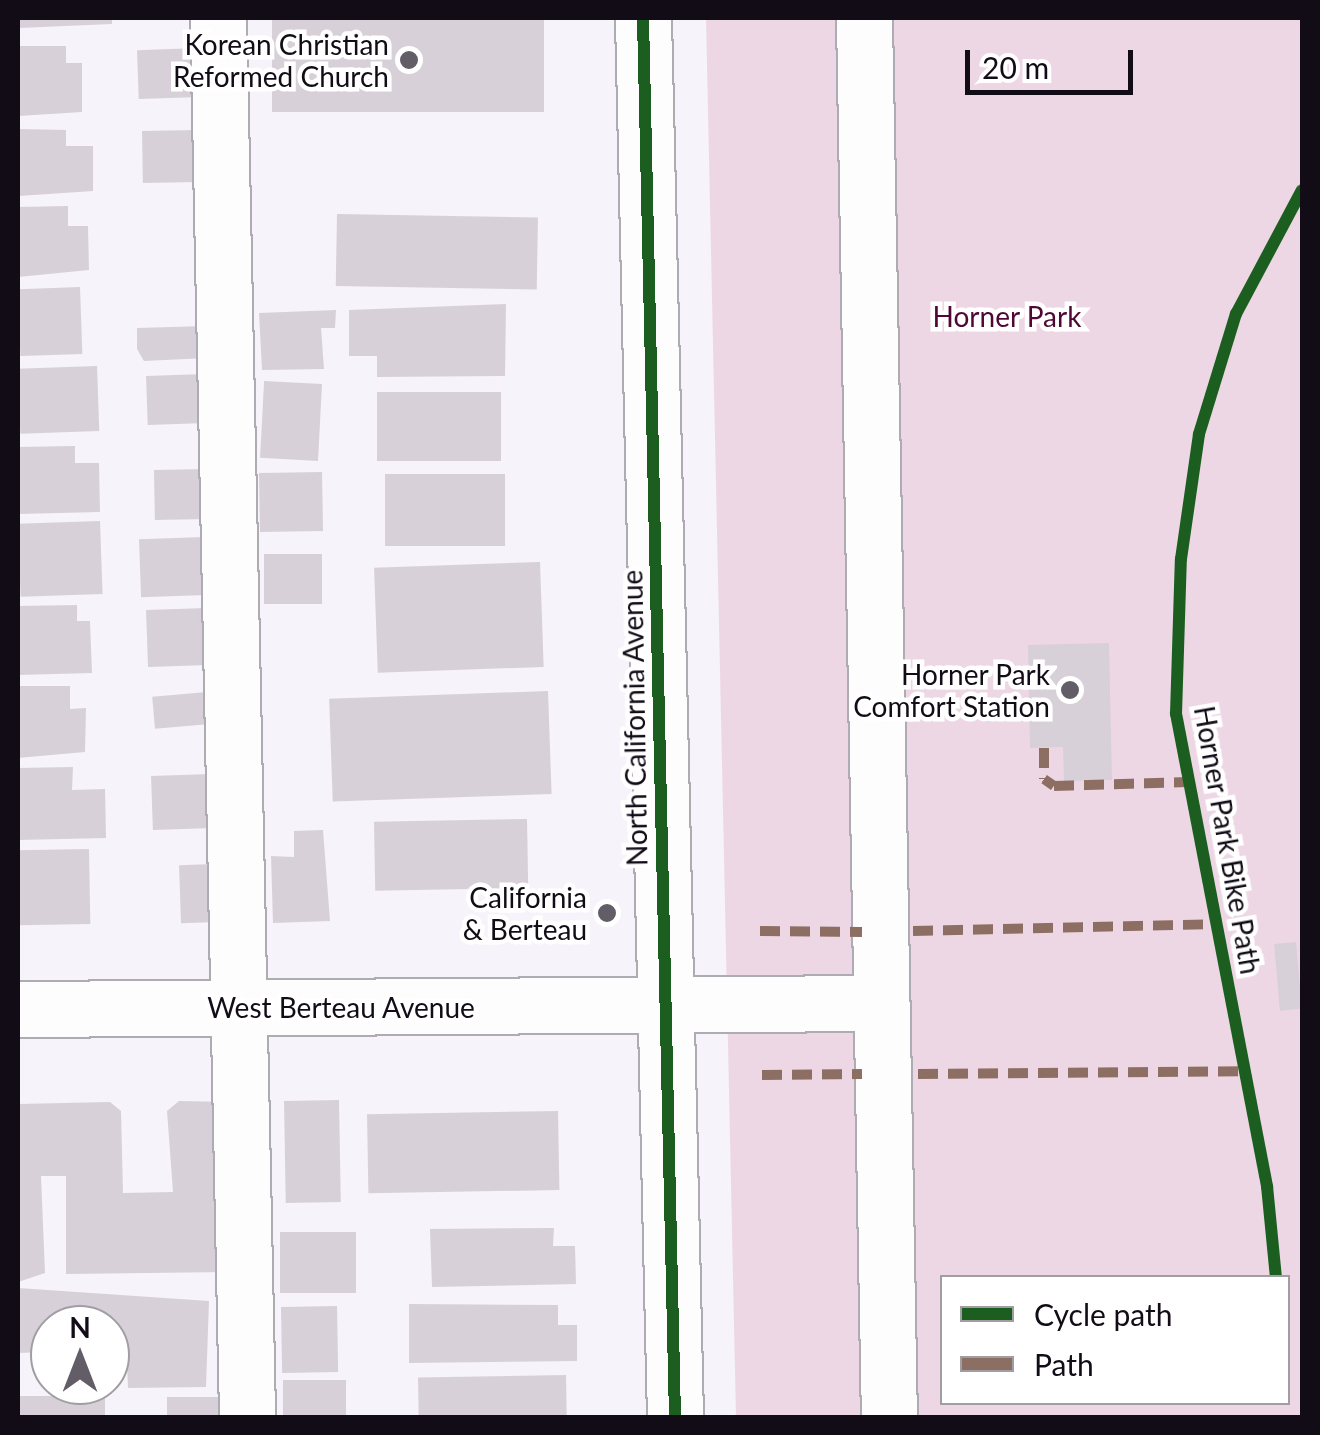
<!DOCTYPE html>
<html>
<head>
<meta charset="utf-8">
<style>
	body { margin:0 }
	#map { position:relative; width:1320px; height:1435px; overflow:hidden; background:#f6f3fa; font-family:Lato,sans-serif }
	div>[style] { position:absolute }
	.green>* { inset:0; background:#eed7e5 }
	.building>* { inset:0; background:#d7d0d8; transform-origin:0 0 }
	.roads { filter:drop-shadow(2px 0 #afabb3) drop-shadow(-2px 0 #afabb3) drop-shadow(0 2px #afabb3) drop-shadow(0 -2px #afabb3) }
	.minor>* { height:55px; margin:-27.5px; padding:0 27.5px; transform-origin:27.5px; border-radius:27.5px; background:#fefdfe }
	.quiet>* { height:10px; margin-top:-5px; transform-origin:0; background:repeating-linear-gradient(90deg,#8d6e63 0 20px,transparent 0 30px) }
	.cycleway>* { height:12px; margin:-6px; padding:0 6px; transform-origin:6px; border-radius:6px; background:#1b5e20 }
	.dots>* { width:28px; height:28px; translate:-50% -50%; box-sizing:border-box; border:5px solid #fff; border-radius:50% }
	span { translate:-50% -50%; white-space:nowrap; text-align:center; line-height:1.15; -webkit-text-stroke:9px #fff; paint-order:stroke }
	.poi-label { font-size:28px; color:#120c17 }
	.right { translate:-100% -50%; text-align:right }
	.park-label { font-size:28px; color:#4f0836 }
	.street-label { font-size:28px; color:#120c17 }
	.frame { position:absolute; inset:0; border:20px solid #120c17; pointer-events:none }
	.legend { position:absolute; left:940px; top:1275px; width:350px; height:130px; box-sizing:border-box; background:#fff; border:2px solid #a09ea2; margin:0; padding:12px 18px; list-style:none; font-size:30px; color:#120c17 }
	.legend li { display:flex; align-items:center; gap:20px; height:50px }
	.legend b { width:50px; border:2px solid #a09ea2 }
	.north { position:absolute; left:30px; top:1305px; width:100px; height:100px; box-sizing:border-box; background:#fff; border:2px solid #a09ea2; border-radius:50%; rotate:0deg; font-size:28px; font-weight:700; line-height:40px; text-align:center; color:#120c17 }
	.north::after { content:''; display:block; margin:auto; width:35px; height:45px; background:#625d66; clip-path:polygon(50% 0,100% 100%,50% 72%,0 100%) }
	.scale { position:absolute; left:965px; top:50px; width:168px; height:45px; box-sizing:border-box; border:5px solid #120c17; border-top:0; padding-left:12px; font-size:30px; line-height:35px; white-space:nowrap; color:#120c17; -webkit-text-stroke:8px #fff; paint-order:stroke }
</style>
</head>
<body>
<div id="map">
	<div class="green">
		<i style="clip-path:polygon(evenodd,706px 18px,1302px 18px,1302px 1417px,736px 1417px,706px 18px,942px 1278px,1288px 1278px,1288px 1402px,942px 1402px,942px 1278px)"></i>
	</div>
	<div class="building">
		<i style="clip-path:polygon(18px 18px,112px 18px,112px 24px,18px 28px)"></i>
		<i style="left:272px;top:18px;width:272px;height:94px"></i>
		<i style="clip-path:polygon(18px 46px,66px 46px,66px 63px,82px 63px,82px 112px,18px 116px)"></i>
		<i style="left:198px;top:48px;width:49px;height:61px;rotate:88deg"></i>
		<i style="clip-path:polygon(18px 129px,66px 130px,66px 146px,93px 146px,93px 191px,18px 196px)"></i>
		<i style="left:197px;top:130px;width:52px;height:55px;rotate:89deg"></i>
		<i style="clip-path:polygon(68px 206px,68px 226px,88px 226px,89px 270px,18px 277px,18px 207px)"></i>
		<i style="left:337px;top:214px;width:201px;height:72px;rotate:1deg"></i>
		<i style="left:80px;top:287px;width:67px;height:62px;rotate:88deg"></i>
		<i style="clip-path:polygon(506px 304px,505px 376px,377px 377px,377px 356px,349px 356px,349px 310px)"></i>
		<i style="clip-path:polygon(336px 310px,335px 328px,321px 328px,324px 369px,262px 370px,259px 313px)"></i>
		<i style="clip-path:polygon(206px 326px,207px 358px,144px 361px,137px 349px,137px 328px)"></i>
		<i style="left:97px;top:366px;width:65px;height:79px;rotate:88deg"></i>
		<i style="left:204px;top:374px;width:49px;height:58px;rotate:88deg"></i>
		<i style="left:322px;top:384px;width:77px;height:58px;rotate:93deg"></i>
		<i style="left:377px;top:392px;width:124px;height:69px"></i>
		<i style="clip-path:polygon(75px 446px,75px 463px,99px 463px,100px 512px,18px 514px,18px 447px)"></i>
		<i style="left:208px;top:469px;width:50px;height:54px;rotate:89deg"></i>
		<i style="left:322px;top:472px;width:59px;height:63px;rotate:89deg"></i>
		<i style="left:385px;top:474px;width:120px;height:72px"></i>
		<i style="left:100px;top:521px;width:73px;height:82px;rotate:88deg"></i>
		<i style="left:204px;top:537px;width:58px;height:65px;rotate:88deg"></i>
		<i style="left:322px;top:554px;width:50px;height:58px;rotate:90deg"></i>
		<i style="left:540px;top:562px;width:105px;height:166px;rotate:88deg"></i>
		<i style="clip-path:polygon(77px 605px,77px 621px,90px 621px,92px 673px,18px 675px,18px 606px)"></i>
		<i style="left:206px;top:608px;width:57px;height:60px;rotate:88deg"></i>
		<i style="clip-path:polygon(1109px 643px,1112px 780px,1064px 781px,1063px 747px,1030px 748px,1028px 645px)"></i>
		<i style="clip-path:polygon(18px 686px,70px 686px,70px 709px,86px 708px,85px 752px,18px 758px)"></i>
		<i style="left:548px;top:691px;width:103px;height:219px;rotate:88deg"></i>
		<i style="left:207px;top:692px;width:32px;height:55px;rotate:85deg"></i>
		<i style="clip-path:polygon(73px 767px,72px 790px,105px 789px,106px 838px,18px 840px,18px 768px)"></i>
		<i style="left:211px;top:774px;width:54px;height:60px;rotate:88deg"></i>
		<i style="left:527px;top:819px;width:69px;height:153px;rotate:89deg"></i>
		<i style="clip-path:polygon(323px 830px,330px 921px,273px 923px,271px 856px,294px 857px,294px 831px)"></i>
		<i style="left:89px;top:849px;width:75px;height:71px;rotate:89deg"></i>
		<i style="left:214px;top:864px;width:58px;height:35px;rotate:88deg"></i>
		<i style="left:1296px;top:942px;width:67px;height:22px;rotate:85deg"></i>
		<i style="left:339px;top:1100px;width:102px;height:55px;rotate:89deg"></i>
		<i style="clip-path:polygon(179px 1101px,226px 1102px,229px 1272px,66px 1274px,66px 1176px,41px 1176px,45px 1273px,18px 1282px,18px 1104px,110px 1102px,121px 1111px,123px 1193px,173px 1192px,167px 1111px)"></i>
		<i style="left:558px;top:1111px;width:79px;height:191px;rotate:89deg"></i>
		<i style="clip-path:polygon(554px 1228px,553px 1246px,575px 1246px,576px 1284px,432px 1287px,430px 1229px)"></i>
		<i style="left:280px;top:1232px;width:76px;height:61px"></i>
		<i style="clip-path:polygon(18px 1288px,209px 1301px,206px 1387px,128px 1388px,127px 1363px,110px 1364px,110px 1325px,50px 1325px,50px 1365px,43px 1352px,18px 1353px)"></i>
		<i style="clip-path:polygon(409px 1304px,558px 1305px,558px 1325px,577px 1325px,577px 1361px,409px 1363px)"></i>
		<i style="left:337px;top:1306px;width:66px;height:56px;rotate:89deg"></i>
		<i style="left:566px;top:1375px;width:43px;height:148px;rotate:89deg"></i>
		<i style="left:346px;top:1380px;width:38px;height:63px;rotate:90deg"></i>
		<i style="left:18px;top:1396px;width:87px;height:22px"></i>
		<i style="left:229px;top:1397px;width:21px;height:62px;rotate:90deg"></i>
	</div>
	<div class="roads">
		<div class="minor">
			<i style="left:218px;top:18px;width:1400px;rotate:88.81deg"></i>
			<i style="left:643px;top:18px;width:1400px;rotate:88.69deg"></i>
			<i style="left:864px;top:18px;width:1400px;rotate:88.98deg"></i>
			<i style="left:18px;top:1009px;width:862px;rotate:-0.4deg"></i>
		</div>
	</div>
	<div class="quiet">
		<i style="left:1044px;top:748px;width:31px;rotate:90deg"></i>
		<i style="left:1044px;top:779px;width:12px;rotate:35deg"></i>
		<i style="left:1054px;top:786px;width:135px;rotate:-1.7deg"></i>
		<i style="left:760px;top:931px;width:102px;rotate:0.6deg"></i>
		<i style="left:913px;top:931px;width:303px;rotate:-1.3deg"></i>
		<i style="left:918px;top:1074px;width:327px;rotate:-0.5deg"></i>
		<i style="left:762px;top:1075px;width:100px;rotate:-0.6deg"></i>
	</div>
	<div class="cycleway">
		<i style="left:643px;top:18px;width:1400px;rotate:88.69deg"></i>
		<i style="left:1276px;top:1278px;width:92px;rotate:-95.6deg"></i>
		<i style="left:1267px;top:1186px;width:481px;rotate:-100.9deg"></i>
		<i style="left:1176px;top:714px;width:155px;rotate:-88.2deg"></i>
		<i style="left:1181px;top:559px;width:126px;rotate:-81.8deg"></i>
		<i style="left:1199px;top:434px;width:126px;rotate:-72.9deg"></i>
		<i style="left:1236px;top:314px;width:140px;rotate:-62deg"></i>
	</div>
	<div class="dots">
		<i style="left:409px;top:60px;background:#625d66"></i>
		<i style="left:1070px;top:690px;background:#625d66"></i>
		<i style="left:607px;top:913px;background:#625d66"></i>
	</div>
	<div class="poi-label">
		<span class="right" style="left:389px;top:60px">Korean Christian<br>Reformed Church</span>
		<span class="right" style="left:1050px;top:690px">Horner Park<br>Comfort Station</span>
		<span class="right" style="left:587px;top:913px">California<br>&amp; Berteau</span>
	</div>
	<div class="park-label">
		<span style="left:1007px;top:316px">Horner Park</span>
	</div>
	<div class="street-label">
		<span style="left:634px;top:718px;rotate:-91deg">North California Avenue</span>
		<span style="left:1228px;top:840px;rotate:80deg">Horner Park Bike Path</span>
		<span style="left:341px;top:1007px">West Berteau Avenue</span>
	</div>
	<div class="frame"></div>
	<ul class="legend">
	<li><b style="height:12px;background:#1b5e20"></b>Cycle path</li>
	<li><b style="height:12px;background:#8d6e63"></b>Path</li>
	</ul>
	<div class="north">N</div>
	<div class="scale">20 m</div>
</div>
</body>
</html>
